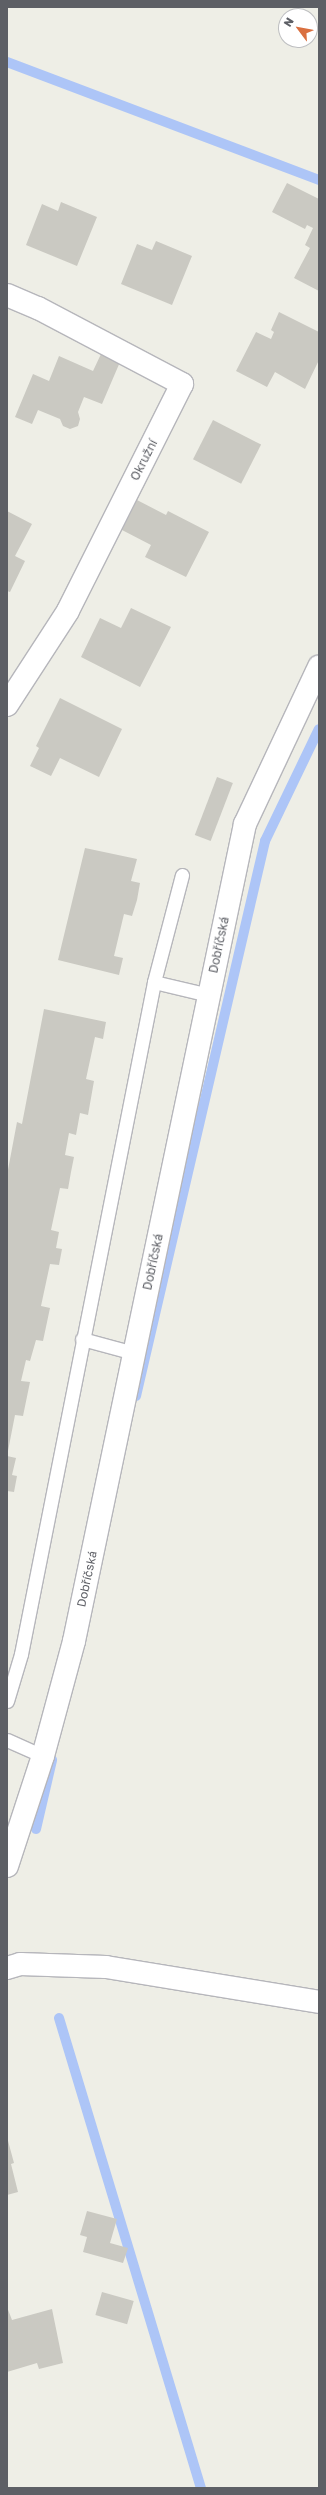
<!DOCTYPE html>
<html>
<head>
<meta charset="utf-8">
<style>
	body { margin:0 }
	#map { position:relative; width:326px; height:2495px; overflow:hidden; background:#eeeee6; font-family:"Golos Text",sans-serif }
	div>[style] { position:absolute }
	.stream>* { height:10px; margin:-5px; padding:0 5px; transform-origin:5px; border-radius:5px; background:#adc5f7 }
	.building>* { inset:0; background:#cac9c2; transform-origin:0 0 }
	.roads { filter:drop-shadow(1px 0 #b6b6bb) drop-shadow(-1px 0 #b6b6bb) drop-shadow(0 1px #b6b6bb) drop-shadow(0 -1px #b6b6bb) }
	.lane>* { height:13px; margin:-6.5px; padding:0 6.5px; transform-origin:6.5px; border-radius:6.5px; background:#fff }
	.street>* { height:22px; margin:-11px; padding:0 11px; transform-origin:11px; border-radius:11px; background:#fff }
	.secondary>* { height:22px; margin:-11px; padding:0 11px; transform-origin:11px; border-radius:11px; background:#fff }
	span { translate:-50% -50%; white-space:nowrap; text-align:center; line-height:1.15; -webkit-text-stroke:4px #fff; paint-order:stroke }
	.street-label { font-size:12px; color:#5d5f65 }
	.frame { position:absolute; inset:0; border:8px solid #5d5f65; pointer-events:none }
	.north { position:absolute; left:278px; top:8px; width:40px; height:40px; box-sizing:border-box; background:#fff; border:1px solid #bebfc1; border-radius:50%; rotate:302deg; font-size:11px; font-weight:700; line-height:16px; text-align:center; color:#5d5f65 }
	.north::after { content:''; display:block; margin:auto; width:14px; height:18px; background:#da7040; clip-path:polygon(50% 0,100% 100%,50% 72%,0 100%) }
</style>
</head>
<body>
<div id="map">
	<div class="stream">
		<i style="left:7px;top:62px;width:334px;rotate:20.7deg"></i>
		<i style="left:136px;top:1396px;width:570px;rotate:-76.91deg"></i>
		<i style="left:265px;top:841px;width:124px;rotate:-64.3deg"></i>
		<i style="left:36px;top:1829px;width:71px;rotate:-76.9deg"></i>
		<i style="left:59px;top:2018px;width:491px;rotate:73.2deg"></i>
	</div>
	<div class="building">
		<i style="clip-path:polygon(287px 183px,319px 199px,319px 291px,294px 278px,310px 248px,305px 245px,313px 228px,307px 225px,305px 229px,272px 212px)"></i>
		<i style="clip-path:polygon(61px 202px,97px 217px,77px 266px,26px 245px,42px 204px,58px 211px)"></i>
		<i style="clip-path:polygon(156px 241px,192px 256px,172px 305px,121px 284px,137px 244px,152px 250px)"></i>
		<i style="clip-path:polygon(279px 312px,319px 332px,319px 360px,305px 389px,275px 372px,267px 387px,236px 371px,256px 332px,271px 339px,274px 332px,271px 330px)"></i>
		<i style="clip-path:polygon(101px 354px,120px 362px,102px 404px,84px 397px,78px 412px,80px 419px,78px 426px,70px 429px,63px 426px,60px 419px,38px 410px,32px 424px,15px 417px,33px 374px,49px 381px,59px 356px,93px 371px)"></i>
		<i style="left:213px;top:420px;width:54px;height:44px;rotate:27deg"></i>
		<i style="clip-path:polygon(137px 500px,166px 515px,168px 511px,209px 532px,186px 577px,145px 557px,151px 545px,122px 530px)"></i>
		<i style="clip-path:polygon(7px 511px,32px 524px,15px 556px,25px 561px,10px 592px,7px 591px)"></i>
		<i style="clip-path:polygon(131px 608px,171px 627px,140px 687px,81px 657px,100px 618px,121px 628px)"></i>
		<i style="clip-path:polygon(60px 698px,122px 729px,99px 777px,60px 758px,51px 776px,30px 766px,39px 748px,36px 746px)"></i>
		<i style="left:217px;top:777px;width:17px;height:62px;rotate:21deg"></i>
		<i style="clip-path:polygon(85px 848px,137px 859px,131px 881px,140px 883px,137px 900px,132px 916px,124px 914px,114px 956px,123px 958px,119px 975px,58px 960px)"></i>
		<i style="clip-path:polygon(44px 1009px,106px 1022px,103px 1039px,95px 1037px,86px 1079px,94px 1081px,88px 1115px,80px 1113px,76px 1135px,69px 1133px,65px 1155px,74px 1157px,71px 1172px,68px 1189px,60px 1188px,51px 1230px,59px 1232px,56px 1248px,62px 1249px,59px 1265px,50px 1264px,41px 1306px,50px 1308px,43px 1341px,36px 1340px,30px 1361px,26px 1360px,21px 1381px,30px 1382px,23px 1416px,15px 1415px,8px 1451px,7px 1175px,17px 1122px,22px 1124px)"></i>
		<i style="clip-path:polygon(7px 1456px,16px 1458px,12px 1475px,17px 1476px,14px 1492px,7px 1491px)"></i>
		<i style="clip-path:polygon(7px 2137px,14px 2163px,11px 2164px,18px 2192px,7px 2195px)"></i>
		<i style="clip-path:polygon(87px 2211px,117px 2219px,110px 2243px,128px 2248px,123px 2263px,83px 2252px,87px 2237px,80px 2235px)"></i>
		<i style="left:102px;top:2292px;width:33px;height:24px;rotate:16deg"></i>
		<i style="clip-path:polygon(7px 2307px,12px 2320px,52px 2309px,63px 2363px,39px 2369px,37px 2363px,7px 2372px)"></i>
	</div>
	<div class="roads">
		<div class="lane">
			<i style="left:182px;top:875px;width:111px;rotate:104.7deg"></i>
			<i style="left:154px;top:982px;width:57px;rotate:13.3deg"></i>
			<i style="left:82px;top:1339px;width:54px;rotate:15.1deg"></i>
			<i style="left:7px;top:1701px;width:49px;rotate:-73.4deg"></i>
			<i style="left:21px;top:1654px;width:685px;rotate:-78.8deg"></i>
			<i style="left:7px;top:1740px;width:39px;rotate:24deg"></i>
		</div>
		<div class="street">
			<i style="left:7px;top:295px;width:34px;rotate:23deg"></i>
			<i style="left:38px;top:308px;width:163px;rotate:27.8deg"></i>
			<i style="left:182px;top:384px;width:254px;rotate:116.7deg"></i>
			<i style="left:68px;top:611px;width:112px;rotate:123deg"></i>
		</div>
		<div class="secondary">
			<i style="left:7px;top:1866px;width:116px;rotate:-71.9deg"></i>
			<i style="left:43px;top:1756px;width:119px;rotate:-74.9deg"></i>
			<i style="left:74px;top:1641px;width:835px;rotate:-78.18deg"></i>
			<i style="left:245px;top:824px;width:174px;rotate:-64.8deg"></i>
			<i style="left:7px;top:1968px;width:14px;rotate:-17deg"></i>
			<i style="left:20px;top:1964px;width:86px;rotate:2deg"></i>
			<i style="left:106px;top:1967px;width:216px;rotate:9.3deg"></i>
		</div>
	</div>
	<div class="street-label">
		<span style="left:144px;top:460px;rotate:-63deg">Okružní</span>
		<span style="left:219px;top:945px;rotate:-78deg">Dobříčská</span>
		<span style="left:153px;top:1262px;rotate:-78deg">Dobříčská</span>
		<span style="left:87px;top:1579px;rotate:-78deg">Dobříčská</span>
	</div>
	<div class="frame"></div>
	<div class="north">N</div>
</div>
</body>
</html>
